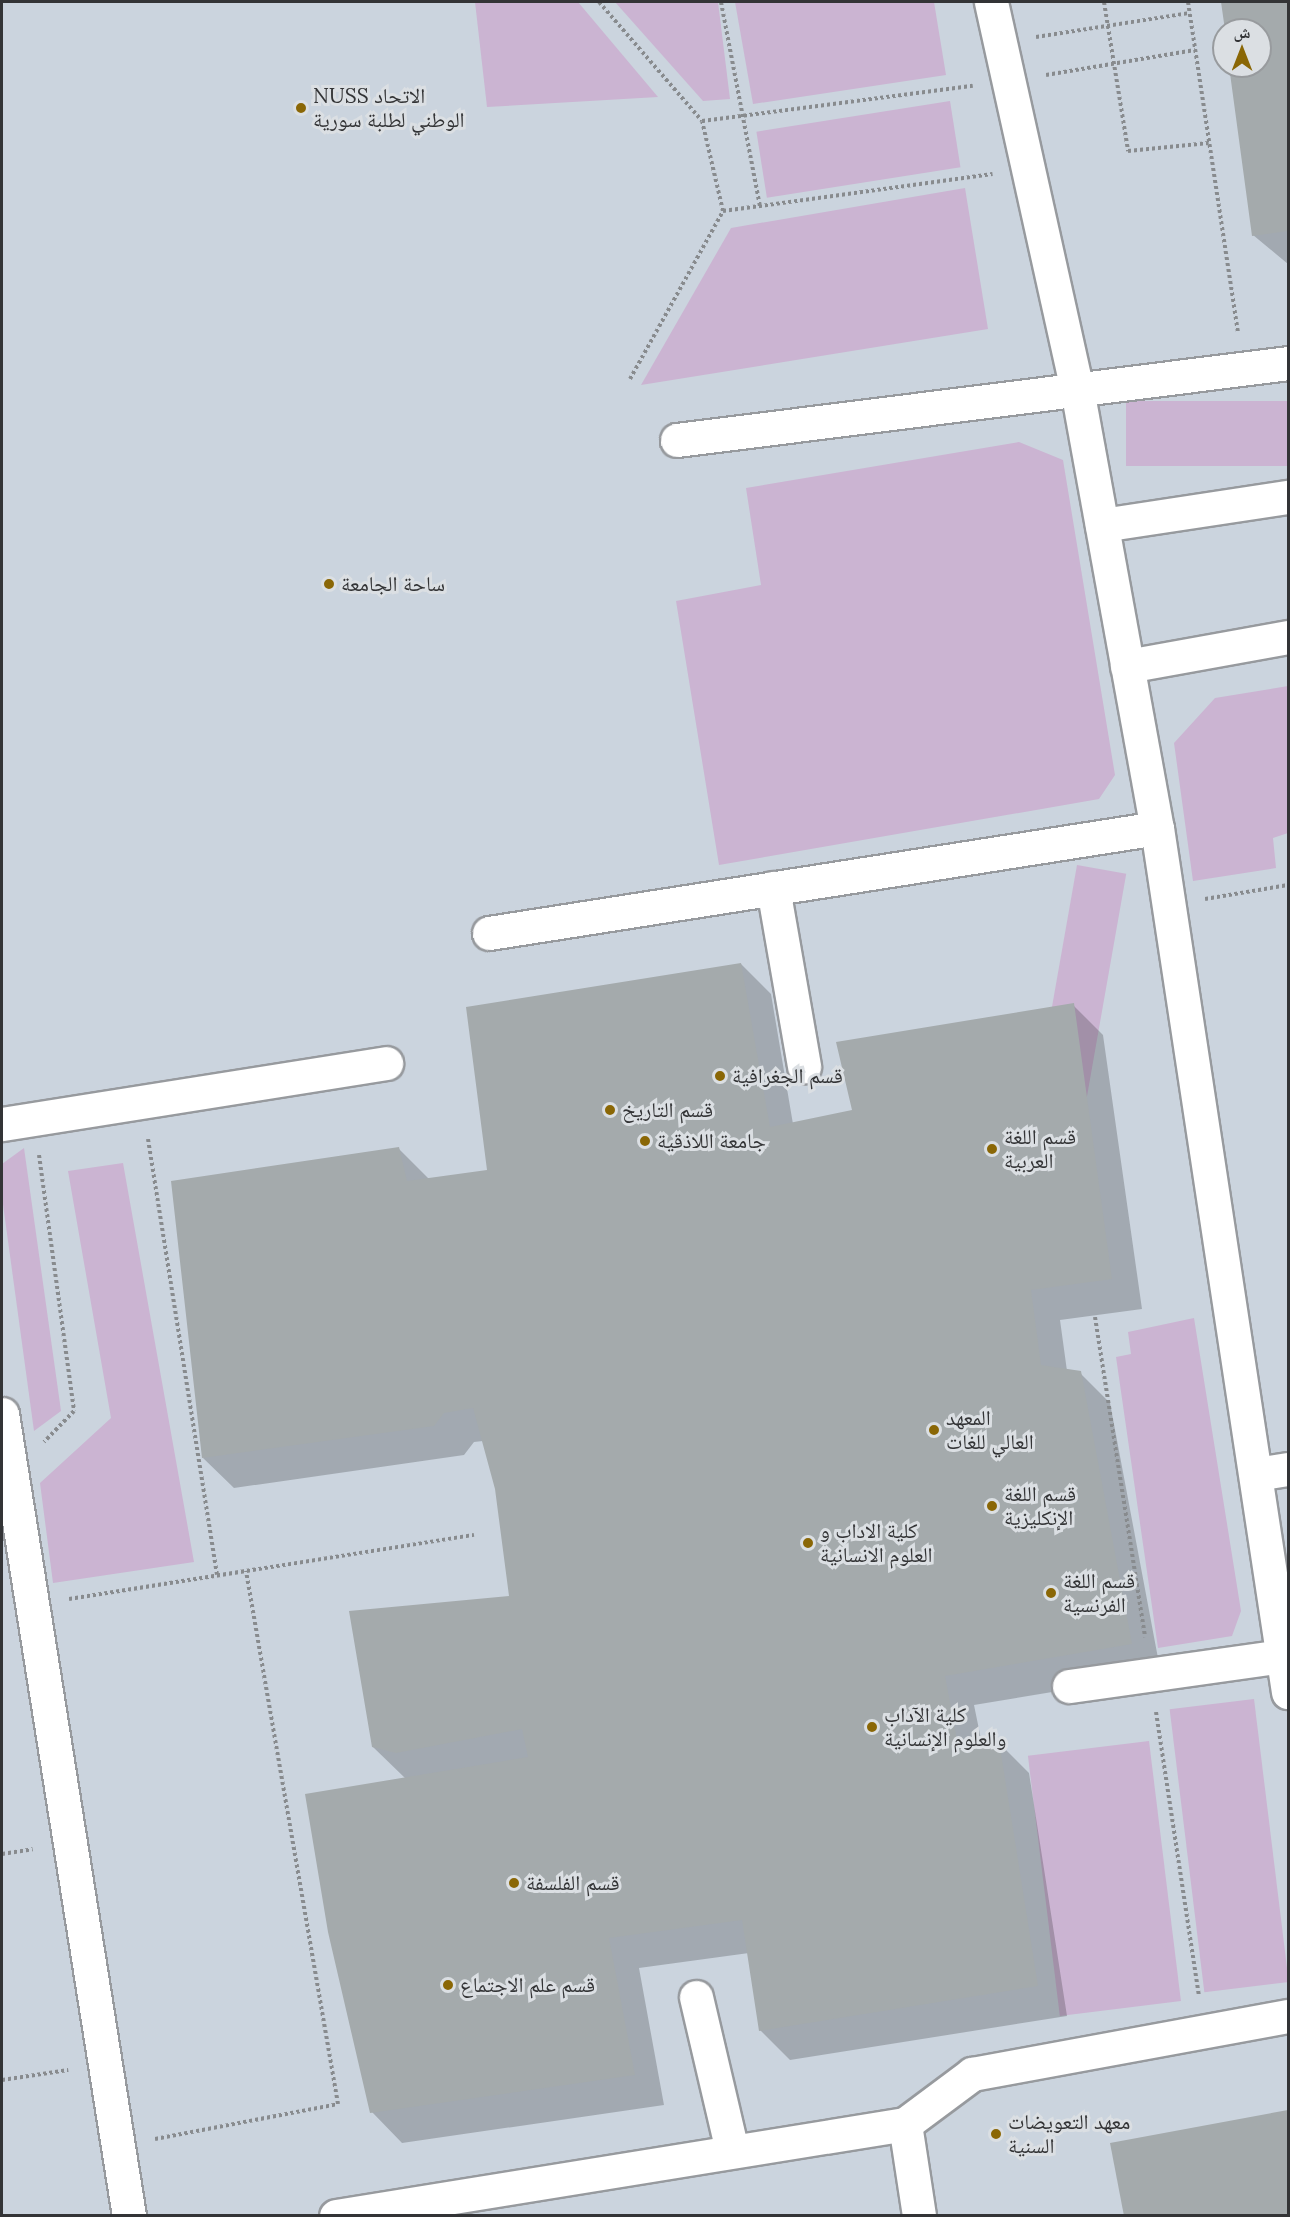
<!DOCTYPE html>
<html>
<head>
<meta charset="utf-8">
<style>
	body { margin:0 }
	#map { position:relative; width:1290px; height:2217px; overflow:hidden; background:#dbdfe3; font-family:Lora,"Noto Naskh Arabic",serif }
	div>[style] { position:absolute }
	.built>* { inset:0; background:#cbd4de }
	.green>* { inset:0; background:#cbb4d2; transform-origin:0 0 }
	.shadow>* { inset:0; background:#0003 }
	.building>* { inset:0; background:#a4aaac }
	.path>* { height:4px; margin-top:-2px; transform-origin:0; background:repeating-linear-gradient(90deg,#888b8e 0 3px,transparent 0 6px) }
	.roads { filter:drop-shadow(2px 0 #979a9e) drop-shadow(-2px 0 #979a9e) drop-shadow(0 2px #979a9e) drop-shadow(0 -2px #979a9e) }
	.minor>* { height:33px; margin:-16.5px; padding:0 16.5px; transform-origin:16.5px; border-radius:16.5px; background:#fff }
	.dots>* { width:16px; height:16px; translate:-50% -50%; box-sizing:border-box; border:3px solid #dbdfe3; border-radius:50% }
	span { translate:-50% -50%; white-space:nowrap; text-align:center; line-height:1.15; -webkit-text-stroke:6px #dbdfe3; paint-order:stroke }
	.poi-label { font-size:21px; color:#333436 }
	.left { translate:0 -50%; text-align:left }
	.frame { position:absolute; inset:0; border:3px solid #333436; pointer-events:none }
	.north { position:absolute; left:1212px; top:18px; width:60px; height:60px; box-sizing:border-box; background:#dbdfe3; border:2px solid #989b9e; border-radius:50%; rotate:0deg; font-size:16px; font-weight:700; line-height:24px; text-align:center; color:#333436 }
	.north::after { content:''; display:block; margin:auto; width:21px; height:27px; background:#8a6706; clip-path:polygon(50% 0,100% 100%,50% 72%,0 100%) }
</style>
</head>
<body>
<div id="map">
	<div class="built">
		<i style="clip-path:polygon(evenodd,2px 2px,1288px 2px,1288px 2215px,2px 2215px,2px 2px,1224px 30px,1260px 30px,1260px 66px,1224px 66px,1224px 30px)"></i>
	</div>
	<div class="green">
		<i style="clip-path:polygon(475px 2px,578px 2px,658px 97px,487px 107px)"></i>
		<i style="clip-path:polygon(615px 2px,718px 2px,730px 99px,703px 101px)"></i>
		<i style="clip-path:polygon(735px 2px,934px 2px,946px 75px,753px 104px)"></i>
		<i style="left:950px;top:101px;width:67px;height:196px;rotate:81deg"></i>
		<i style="clip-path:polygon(965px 188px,988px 329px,641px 385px,731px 228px)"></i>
		<i style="left:1288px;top:401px;width:65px;height:162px;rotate:90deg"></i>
		<i style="clip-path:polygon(1019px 442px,1063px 460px,1115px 775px,1099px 799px,719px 865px,676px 601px,761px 585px,746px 488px)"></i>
		<i style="clip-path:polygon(1288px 686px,1288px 833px,1273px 838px,1276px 868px,1193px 881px,1174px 743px,1215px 698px)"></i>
		<i style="left:1077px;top:865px;width:50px;height:413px;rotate:10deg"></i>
		<i style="clip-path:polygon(24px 1148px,61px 1411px,34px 1431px,2px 1197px,2px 1164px)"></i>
		<i style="clip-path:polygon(123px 1163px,194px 1562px,53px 1583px,40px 1483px,111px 1418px,68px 1171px)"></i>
		<i style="clip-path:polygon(1194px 1318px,1241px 1611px,1232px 1636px,1158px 1648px,1116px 1357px,1131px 1354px,1128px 1332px)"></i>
		<i style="left:1254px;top:1699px;width:285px;height:85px;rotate:83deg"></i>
		<i style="left:1149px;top:1741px;width:262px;height:122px;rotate:83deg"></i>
	</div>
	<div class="shadow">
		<i style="clip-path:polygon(1222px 2px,1288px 2px,1288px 264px,1253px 235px,1231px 66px,1260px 66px,1260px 30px,1226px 30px)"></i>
		<i style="clip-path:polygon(741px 964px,771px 994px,793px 1124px,853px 1112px,1073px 1005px,1103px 1035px,1142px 1309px,1060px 1320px,1067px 1371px,1080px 1373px,1110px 1403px,1161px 1674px,974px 1705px,982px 1744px,999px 1743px,1029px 1773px,1067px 2016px,790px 2060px,760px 2030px,749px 1953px,639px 1968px,664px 2105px,402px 2143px,372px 2112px,406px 1779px,373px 1747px,511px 1597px,497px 1489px,483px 1441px,474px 1442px,464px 1455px,234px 1488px,203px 1458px,398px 1148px,429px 1179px,489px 1171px)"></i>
		<i style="clip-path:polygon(1288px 2111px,1288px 2216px,1125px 2216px,1112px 2144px)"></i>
	</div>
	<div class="building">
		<i style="clip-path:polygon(1221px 2px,1288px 2px,1288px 231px,1252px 236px,1229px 66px,1260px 66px,1260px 30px,1225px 30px)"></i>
		<i style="clip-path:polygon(741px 963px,770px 1127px,852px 1110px,836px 1042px,1074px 1003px,1112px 1279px,1031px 1290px,1041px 1365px,1081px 1371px,1132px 1644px,945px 1676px,958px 1745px,999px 1741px,1038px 1986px,759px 2031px,742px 1920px,609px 1938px,635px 2075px,370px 2113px,328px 1932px,305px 1794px,528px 1757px,522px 1729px,396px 1753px,372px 1747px,349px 1611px,509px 1596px,495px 1489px,473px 1408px,444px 1413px,434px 1426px,202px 1458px,171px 1181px,399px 1147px,407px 1181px,487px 1170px,466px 1007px)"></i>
		<i style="clip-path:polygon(1288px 2110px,1288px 2216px,1124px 2216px,1110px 2143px)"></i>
	</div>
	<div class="path">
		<i style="left:599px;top:2px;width:157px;rotate:49.1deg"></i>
		<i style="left:702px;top:121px;width:273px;rotate:-7.4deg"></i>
		<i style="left:721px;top:2px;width:208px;rotate:79.2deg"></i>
		<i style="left:1104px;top:2px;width:151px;rotate:80.8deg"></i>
		<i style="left:1128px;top:151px;width:81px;rotate:-5.6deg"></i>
		<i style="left:1188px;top:2px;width:335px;rotate:81.4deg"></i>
		<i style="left:1036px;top:37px;width:156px;rotate:-8.9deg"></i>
		<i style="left:1046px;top:75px;width:151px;rotate:-9.5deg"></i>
		<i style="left:723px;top:211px;width:272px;rotate:-7.8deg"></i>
		<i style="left:630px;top:379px;width:192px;rotate:-61deg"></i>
		<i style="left:723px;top:211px;width:92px;rotate:-103.1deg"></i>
		<i style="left:1205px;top:899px;width:84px;rotate:-9.6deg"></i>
		<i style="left:148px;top:1139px;width:441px;rotate:81deg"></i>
		<i style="left:39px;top:1155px;width:258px;rotate:82.2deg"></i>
		<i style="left:74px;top:1411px;width:43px;rotate:134.1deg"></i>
		<i style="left:1095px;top:1317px;width:324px;rotate:81.1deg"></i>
		<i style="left:69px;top:1599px;width:410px;rotate:-9deg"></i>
		<i style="left:1156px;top:1712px;width:287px;rotate:81.4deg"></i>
		<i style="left:2px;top:1854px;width:31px;rotate:-9deg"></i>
		<i style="left:2px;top:2080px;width:67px;rotate:-8.6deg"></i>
		<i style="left:155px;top:2139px;width:186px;rotate:-10.8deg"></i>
		<i style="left:338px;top:2104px;width:541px;rotate:-99.79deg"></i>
	</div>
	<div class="roads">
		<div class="minor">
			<i style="left:991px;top:2px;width:396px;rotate:77.5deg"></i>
			<i style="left:1077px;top:389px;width:446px;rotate:79.7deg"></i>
			<i style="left:1157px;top:828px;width:874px;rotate:81.38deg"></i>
			<i style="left:677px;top:440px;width:616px;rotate:-7.18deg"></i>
			<i style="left:1102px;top:525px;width:188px;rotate:-8.6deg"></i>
			<i style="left:1127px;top:666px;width:164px;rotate:-10.2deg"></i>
			<i style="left:773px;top:888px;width:181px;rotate:80.1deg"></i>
			<i style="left:489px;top:933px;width:676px;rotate:-8.93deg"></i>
			<i style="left:2px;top:1124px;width:389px;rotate:-9deg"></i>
			<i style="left:2px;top:1414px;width:812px;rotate:81deg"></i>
			<i style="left:1256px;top:1474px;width:32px;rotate:-9deg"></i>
			<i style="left:1069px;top:1686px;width:216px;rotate:-8deg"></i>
			<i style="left:696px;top:1997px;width:157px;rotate:76.8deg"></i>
			<i style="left:905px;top:2124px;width:93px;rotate:81.3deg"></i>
			<i style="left:336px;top:2216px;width:576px;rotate:-9.18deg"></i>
			<i style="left:905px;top:2124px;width:84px;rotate:-36.7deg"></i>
			<i style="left:972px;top:2074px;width:321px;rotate:-10.4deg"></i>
		</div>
	</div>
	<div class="dots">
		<i style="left:301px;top:108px;background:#8a6706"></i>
		<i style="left:329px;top:584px;background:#8a6706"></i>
		<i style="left:720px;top:1076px;background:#8a6706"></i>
		<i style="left:610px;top:1110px;background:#8a6706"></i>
		<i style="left:645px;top:1141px;background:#8a6706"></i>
		<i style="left:992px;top:1149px;background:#8a6706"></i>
		<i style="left:934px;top:1430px;background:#8a6706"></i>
		<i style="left:992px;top:1506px;background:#8a6706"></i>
		<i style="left:808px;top:1543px;background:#8a6706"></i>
		<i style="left:1051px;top:1593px;background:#8a6706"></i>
		<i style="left:872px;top:1727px;background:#8a6706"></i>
		<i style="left:514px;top:1883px;background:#8a6706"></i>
		<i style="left:448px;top:1985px;background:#8a6706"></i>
		<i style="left:996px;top:2134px;background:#8a6706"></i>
	</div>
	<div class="poi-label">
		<span class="left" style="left:313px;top:108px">NUSS الاتحاد<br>الوطني لطلبة سورية</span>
		<span class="left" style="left:341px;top:584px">ساحة الجامعة</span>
		<span class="left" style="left:732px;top:1076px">قسم الجغرافية</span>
		<span class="left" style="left:622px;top:1110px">قسم التاريخ</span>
		<span class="left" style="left:1004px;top:1149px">قسم اللغة<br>العربية</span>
		<span class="left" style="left:657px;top:1141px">جامعة اللاذقية</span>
		<span class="left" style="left:946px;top:1430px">المعهد<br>العالي للغات</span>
		<span class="left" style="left:1004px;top:1506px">قسم اللغة<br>الإنكليزية</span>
		<span class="left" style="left:820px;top:1543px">كلية الاداب و<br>العلوم الانسانية</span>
		<span class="left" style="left:1063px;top:1593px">قسم اللغة<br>الفرنسية</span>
		<span class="left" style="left:884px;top:1727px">كلية الآداب<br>والعلوم الإنسانية</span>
		<span class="left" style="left:526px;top:1883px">قسم الفلسفة</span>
		<span class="left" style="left:460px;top:1985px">قسم علم الاجتماع</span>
		<span class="left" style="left:1008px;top:2134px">معهد التعويضات<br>السنية</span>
	</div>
	<div class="frame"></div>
	<div class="north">ش</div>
</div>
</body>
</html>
